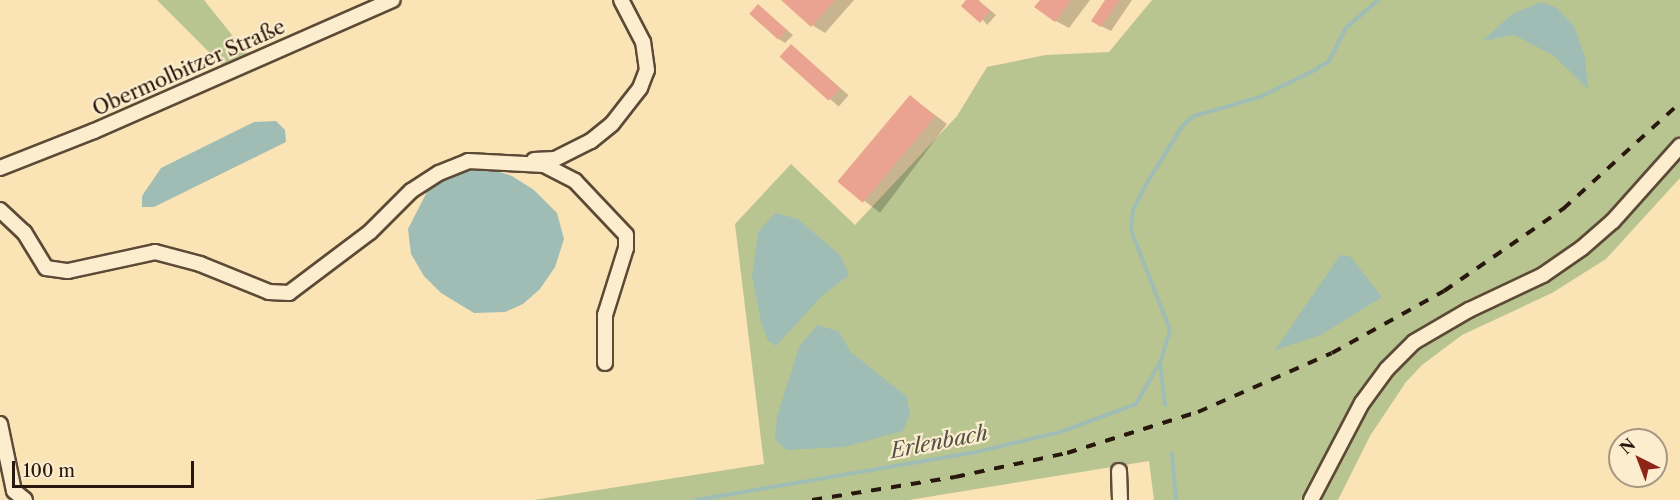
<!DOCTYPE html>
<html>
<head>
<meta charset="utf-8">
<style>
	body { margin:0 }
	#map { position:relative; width:1680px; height:500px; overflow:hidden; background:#fae3b5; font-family:"Libre Caslon Text",serif }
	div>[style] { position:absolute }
	.green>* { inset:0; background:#b9c591 }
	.water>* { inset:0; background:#a0bdb5 }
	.shadow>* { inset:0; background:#0003; transform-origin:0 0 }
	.stream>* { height:4px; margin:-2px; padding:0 2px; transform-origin:2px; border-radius:2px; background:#a0bdb5 }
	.building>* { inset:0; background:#eaa390; transform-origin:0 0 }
	.roads { filter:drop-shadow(2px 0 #5c4a37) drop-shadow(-2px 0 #5c4a37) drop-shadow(0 2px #5c4a37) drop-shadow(0 -2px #5c4a37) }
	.minor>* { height:14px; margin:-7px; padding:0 7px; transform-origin:7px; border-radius:7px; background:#fcedcf }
	.rail>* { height:4px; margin-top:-2px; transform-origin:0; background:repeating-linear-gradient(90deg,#28170d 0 10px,transparent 0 20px) }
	span { translate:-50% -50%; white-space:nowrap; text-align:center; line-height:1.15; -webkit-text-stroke:4.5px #fcedcf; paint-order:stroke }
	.street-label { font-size:20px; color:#28170d }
	.water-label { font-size:21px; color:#525148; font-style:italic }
	.north { position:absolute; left:1608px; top:428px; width:60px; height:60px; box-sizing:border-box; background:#fcedcf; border:2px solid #a79781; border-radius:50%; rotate:318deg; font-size:16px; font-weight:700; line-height:24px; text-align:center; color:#28170d }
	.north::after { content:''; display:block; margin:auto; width:21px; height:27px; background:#8f2418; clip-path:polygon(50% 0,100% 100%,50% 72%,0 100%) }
	.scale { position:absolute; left:12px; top:461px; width:182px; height:27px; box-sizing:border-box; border:3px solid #28170d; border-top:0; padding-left:8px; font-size:18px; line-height:21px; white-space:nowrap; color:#28170d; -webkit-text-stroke:4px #fcedcf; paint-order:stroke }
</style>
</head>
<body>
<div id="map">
	<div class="green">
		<i style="clip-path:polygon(157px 0,204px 0,248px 55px,223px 66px)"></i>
		<i style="clip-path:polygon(1152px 0,1680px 0,1680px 137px,1606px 218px,1563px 255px,1426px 324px,1389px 356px,1362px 387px,1301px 500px,1154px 500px,1149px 461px,909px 500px,534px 500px,764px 464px,735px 224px,791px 164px,855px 225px,957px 116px,987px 67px,1046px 55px,1109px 52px)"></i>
		<i style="clip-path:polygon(1680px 157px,1680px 178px,1606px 259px,1552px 293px,1462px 335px,1422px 365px,1406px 382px,1370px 436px,1338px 500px,1316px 500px,1356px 422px,1393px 372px,1414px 351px,1454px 324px,1542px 283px,1586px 253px)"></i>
	</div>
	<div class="water">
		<i style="clip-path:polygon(1541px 2px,1557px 8px,1574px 26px,1585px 57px,1588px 89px,1553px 55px,1514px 35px,1482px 41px,1512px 14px)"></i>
		<i style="clip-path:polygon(276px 121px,285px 130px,286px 142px,154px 207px,142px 207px,142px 196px,161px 168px,254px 122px)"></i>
		<i style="clip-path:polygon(490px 169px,512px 176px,534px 190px,557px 213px,564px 239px,555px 267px,540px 289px,523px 304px,505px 312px,474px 313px,441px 293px,424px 276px,411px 254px,408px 229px,430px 186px,459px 172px)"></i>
		<i style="clip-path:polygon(775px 213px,798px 219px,840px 255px,849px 275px,822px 296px,776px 346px,768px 341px,761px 322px,752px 276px,758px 232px)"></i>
		<i style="clip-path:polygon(1340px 255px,1350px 256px,1382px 297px,1321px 335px,1275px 350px)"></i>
		<i style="clip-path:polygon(817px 325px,838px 331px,851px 352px,907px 397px,910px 414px,903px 431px,844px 447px,787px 450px,775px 440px,777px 416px,799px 347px)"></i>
	</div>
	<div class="shadow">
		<i style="clip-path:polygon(793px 0,854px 0,825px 33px,812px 25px)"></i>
		<i style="clip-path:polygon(968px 0,978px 0,996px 15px,987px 25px)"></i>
		<i style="clip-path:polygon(1041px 0,1090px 0,1069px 28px,1056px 21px)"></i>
		<i style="clip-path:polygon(1107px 0,1132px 0,1111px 31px,1101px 26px)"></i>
		<i style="clip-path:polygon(758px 6px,793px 35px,785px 43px,779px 39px)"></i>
		<i style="left:792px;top:46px;width:75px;height:15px;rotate:41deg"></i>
		<i style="left:911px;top:97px;width:45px;height:111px;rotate:37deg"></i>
	</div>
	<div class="stream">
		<i style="left:1165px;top:405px;width:42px;rotate:-96.8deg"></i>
		<i style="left:1160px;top:363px;width:34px;rotate:-73deg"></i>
		<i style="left:1170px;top:330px;width:107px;rotate:-111.3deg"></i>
		<i style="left:1131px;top:230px;width:20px;rotate:-84deg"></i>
		<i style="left:1133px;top:210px;width:27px;rotate:-63deg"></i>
		<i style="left:1145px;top:186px;width:72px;rotate:-58.1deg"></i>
		<i style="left:1183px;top:125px;width:14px;rotate:-39deg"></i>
		<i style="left:1194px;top:116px;width:69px;rotate:-16.1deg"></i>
		<i style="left:1260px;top:97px;width:59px;rotate:-26.1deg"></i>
		<i style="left:1313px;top:71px;width:19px;rotate:-32deg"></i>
		<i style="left:1329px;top:61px;width:37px;rotate:-63deg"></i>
		<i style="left:1346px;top:28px;width:43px;rotate:-41.2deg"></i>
		<i style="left:1172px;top:454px;width:46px;rotate:85deg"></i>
		<i style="left:696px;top:500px;width:280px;rotate:-9.7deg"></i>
		<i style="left:972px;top:453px;width:90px;rotate:-13.4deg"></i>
		<i style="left:1060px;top:432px;width:81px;rotate:-20.2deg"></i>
		<i style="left:1136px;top:404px;width:46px;rotate:-60.1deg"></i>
	</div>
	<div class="building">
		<i style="clip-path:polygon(781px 0,835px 0,811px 27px)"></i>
		<i style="clip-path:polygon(966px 0,978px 0,990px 11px,980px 23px,961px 6px)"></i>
		<i style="clip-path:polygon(1040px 0,1071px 0,1055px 22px,1034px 7px)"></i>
		<i style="clip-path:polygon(1105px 0,1119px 0,1101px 27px,1091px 21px)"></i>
		<i style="left:758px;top:4px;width:39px;height:13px;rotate:42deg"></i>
		<i style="left:791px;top:44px;width:66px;height:17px;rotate:42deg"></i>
		<i style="left:910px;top:95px;width:33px;height:113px;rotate:40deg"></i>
	</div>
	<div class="roads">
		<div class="minor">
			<i style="left:534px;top:160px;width:21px;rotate:-3deg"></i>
			<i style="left:555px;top:159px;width:40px;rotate:-26.6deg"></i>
			<i style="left:591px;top:141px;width:27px;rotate:-39deg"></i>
			<i style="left:612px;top:124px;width:46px;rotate:-52.1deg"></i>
			<i style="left:640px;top:88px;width:19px;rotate:-69deg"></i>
			<i style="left:647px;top:70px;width:28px;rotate:-98deg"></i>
			<i style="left:643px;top:42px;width:47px;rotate:-117.6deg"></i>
			<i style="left:0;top:168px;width:101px;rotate:-21.5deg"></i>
			<i style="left:94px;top:131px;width:326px;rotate:-23.7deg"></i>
			<i style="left:0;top:210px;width:33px;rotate:43deg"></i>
			<i style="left:24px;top:232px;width:42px;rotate:58.6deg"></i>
			<i style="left:46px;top:268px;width:22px;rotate:8deg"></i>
			<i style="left:68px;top:271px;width:89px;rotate:-12.3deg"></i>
			<i style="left:155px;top:252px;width:47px;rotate:14.9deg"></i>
			<i style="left:200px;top:264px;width:74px;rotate:22.1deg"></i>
			<i style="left:269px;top:292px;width:20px;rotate:3deg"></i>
			<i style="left:289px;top:293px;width:101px;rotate:-37deg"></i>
			<i style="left:370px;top:232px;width:58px;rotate:-45deg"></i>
			<i style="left:411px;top:191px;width:33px;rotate:-33deg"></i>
			<i style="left:439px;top:173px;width:31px;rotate:-22deg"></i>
			<i style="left:468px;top:161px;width:76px;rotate:3deg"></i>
			<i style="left:544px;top:165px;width:35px;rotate:27deg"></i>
			<i style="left:575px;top:181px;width:74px;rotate:46.6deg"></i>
			<i style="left:626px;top:235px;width:13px;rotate:90deg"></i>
			<i style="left:626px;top:248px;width:70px;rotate:107.4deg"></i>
			<i style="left:605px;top:315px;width:48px;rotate:90deg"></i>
			<i style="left:0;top:424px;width:68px;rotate:78.2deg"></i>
			<i style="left:14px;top:491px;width:14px;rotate:39deg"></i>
			<i style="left:1119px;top:471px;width:29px;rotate:88deg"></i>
			<i style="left:1311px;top:500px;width:110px;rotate:-62.3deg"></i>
			<i style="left:1362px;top:403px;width:42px;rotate:-53.7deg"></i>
			<i style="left:1387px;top:369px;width:38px;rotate:-45deg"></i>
			<i style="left:1414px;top:342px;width:64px;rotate:-30.2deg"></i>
			<i style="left:1469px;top:310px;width:82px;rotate:-25.3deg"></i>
			<i style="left:1543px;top:275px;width:47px;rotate:-34.7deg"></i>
			<i style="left:1582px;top:248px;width:41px;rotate:-41.1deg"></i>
			<i style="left:1613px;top:221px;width:101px;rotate:-48.2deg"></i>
		</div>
	</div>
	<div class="rail">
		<i style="left:812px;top:500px;width:145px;rotate:-9.1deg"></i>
		<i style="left:955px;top:477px;width:115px;rotate:-12.1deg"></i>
		<i style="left:1067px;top:453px;width:137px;rotate:-17.4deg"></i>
		<i style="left:1198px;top:412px;width:146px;rotate:-23.8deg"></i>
		<i style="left:1332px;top:353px;width:128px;rotate:-29deg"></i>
		<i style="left:1444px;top:291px;width:145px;rotate:-34.6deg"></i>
		<i style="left:1563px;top:209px;width:158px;rotate:-42.2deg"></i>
	</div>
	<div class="street-label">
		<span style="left:189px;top:68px;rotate:-24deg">Obermolbitzer Straße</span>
	</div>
	<div class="water-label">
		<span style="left:939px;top:442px;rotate:-11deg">Erlenbach</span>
	</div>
	<div class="north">N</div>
	<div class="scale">100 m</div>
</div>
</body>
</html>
